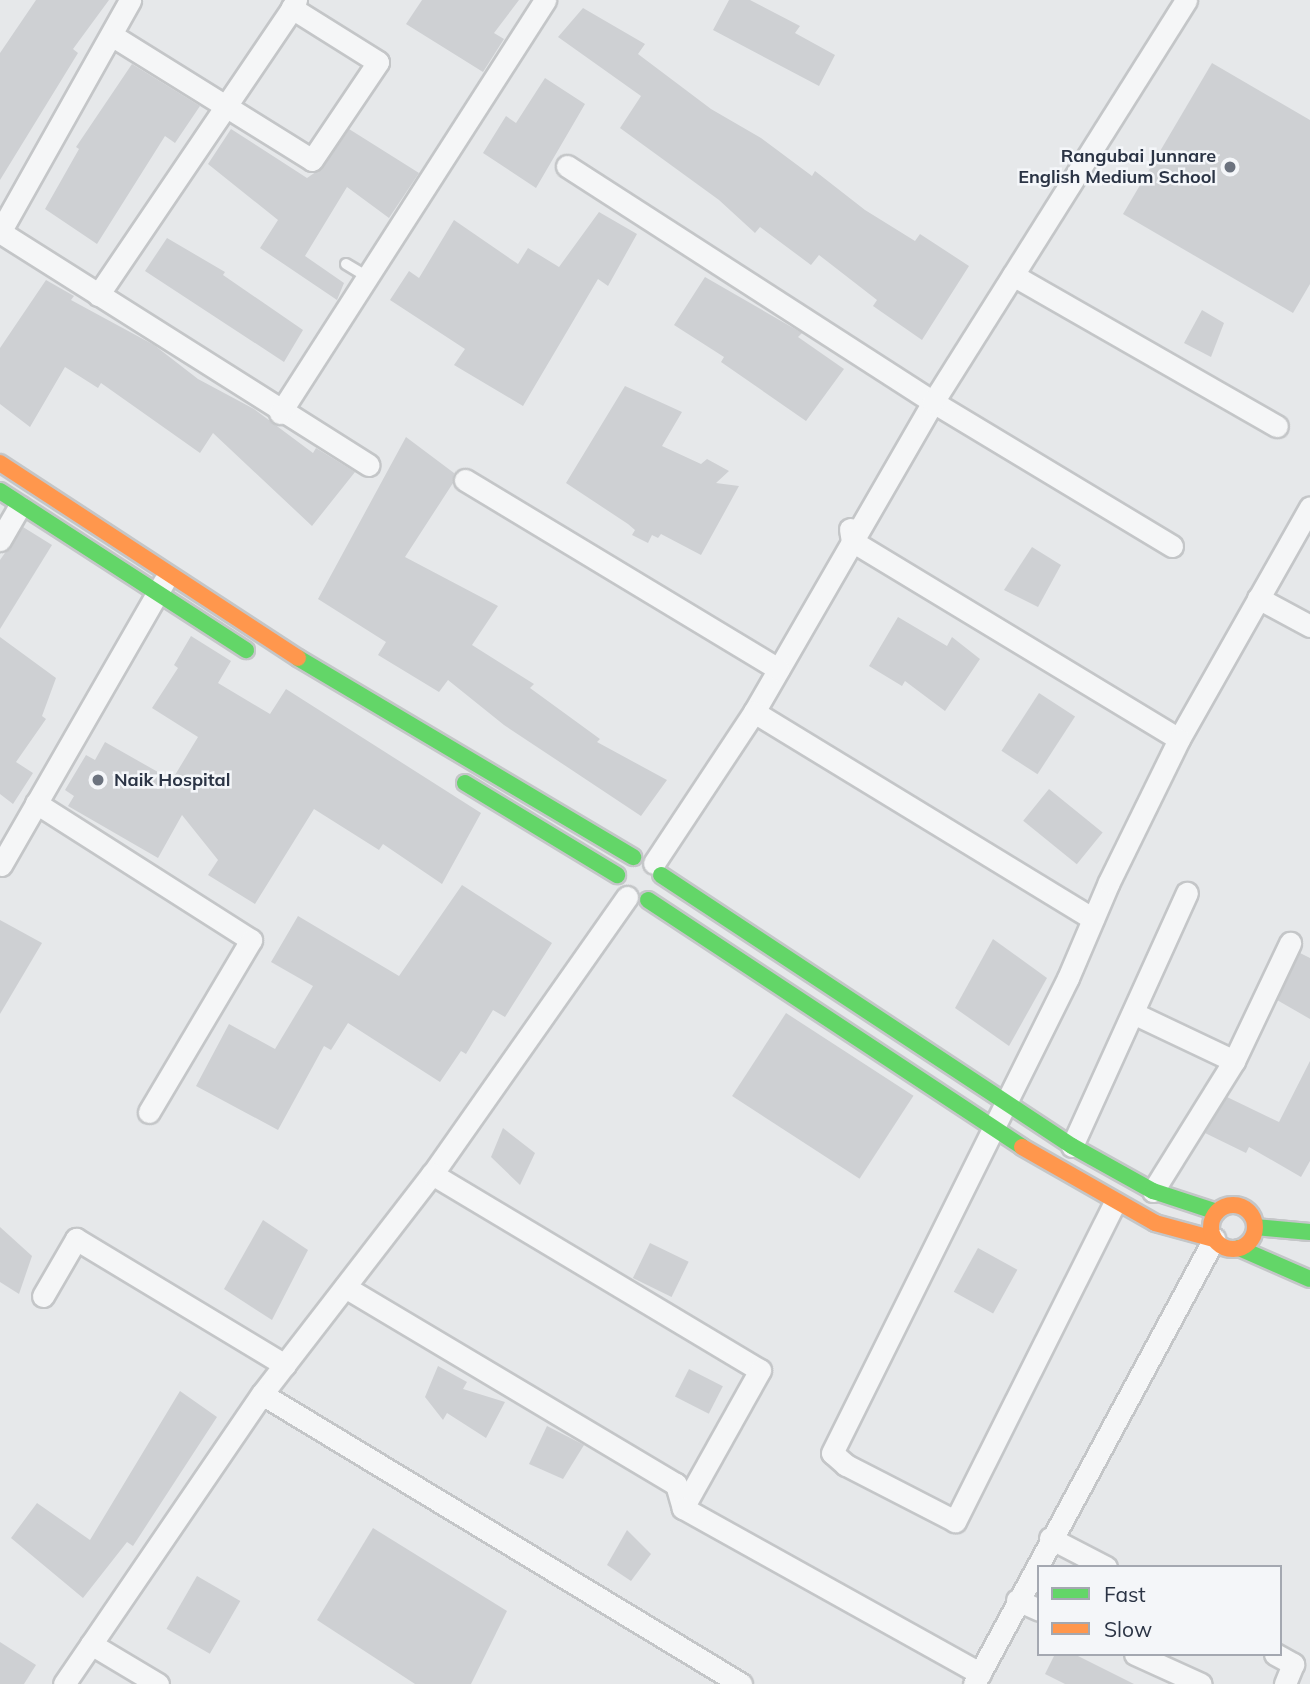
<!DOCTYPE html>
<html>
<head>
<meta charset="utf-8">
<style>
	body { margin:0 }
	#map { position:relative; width:1310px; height:1684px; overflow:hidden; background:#e6e8ea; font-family:Mulish,sans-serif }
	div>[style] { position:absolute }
	.building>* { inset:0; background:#ced0d3; transform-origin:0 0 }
	.roads { filter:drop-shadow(2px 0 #c4c6c8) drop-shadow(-2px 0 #c4c6c8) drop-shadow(0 2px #c4c6c8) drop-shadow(0 -2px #c4c6c8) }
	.lane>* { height:10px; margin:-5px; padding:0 5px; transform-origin:5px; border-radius:5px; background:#f5f6f7 }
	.street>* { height:21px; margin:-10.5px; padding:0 10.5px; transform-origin:10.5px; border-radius:10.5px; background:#f5f6f7 }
	.fast>* { height:16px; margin:-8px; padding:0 8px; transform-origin:8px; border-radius:8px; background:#63d668 }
	.slow>* { height:16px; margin:-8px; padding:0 8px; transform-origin:8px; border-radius:8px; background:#ff974d }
	.slow>.ring { margin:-8px; padding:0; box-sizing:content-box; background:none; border:16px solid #ff974d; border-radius:50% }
	.dots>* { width:19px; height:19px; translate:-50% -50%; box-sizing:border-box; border:4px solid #f4f6f9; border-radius:50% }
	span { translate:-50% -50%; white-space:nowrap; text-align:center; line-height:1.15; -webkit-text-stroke:5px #f4f6f9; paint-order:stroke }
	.poi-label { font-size:18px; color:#2b3445; font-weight:700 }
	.right { translate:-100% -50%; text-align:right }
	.left { translate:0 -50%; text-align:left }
	.legend { position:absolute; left:1037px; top:1565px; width:245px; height:91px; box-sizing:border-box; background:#f4f6f9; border:2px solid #a4a8b1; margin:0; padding:9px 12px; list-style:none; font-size:21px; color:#2b3445 }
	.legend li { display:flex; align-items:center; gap:14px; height:35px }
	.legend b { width:35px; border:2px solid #a4a8b1 }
</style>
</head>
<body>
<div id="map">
	<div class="building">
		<i style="clip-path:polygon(36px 0,109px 0,73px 49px,78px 53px,0 180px,0 53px)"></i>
		<i style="clip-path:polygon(422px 0,519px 0,494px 33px,504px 39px,483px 72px,406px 24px)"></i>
		<i style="clip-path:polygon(729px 0,750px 0,800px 26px,795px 33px,835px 55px,819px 86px,713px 30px)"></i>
		<i style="clip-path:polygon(583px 8px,645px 44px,638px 54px,711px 109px,761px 138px,812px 176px,815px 171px,865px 210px,915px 241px,920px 234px,969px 266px,922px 340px,873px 306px,877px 300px,819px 255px,811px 265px,760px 227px,755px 233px,719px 200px,620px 128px,641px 96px,558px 37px)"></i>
		<i style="clip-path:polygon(1212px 63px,1310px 120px,1310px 284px,1293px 313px,1123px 214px)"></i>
		<i style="clip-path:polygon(132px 64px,200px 106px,175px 143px,165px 136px,97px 244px,45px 209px,79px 149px,76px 147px)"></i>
		<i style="clip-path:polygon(545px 78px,585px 104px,536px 188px,483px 153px,506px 116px,516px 123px)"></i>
		<i style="clip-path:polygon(231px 129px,307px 178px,323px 167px,349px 129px,419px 173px,389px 218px,347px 187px,305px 256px,344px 283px,337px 300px,260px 248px,278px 220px,208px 164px)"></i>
		<i style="clip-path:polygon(599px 212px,637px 234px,608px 286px,598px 279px,523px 406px,454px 365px,465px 349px,390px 300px,409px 271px,419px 278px,454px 220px,518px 264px,528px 248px,559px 267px)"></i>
		<i style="clip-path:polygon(167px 238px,225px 272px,223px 275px,303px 330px,284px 362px,145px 271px)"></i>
		<i style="clip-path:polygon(705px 277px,802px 333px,798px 337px,844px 369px,806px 421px,721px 362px,724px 357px,674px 325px)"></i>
		<i style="clip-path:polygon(46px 280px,74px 296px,71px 300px,154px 345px,198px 379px,254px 409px,313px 453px,316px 448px,355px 472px,312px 526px,213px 433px,200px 453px,101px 383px,98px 388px,65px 367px,30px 427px,0 404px,0 348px)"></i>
		<i style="clip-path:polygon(1202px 310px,1224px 323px,1211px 357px,1184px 343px)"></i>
		<i style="clip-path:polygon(625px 386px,682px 412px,662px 446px,701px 464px,707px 459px,729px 471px,716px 483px,739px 486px,701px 555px,661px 534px,658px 538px,652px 535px,648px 543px,632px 535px,635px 530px,628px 524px,566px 483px)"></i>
		<i style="clip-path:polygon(406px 437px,454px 473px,453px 483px,405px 557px,498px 606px,472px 645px,534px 684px,530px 688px,600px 739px,597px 742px,667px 780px,641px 816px,504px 725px,448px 680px,439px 692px,378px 655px,386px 642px,318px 599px)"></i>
		<i style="clip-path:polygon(23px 527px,52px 545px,0 629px,0 560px)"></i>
		<i style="clip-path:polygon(1032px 547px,1061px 565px,1038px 607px,1004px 590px)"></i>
		<i style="clip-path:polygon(898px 617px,947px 646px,952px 637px,980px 659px,945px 711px,905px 681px,902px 686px,869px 666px)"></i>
		<i style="clip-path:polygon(191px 636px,231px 661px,218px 683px,270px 714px,286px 689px,481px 813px,442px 884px,383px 844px,379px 850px,314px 809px,255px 904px,208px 875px,218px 860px,182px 815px,158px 858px,68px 806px,74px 796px,65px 790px,86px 755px,95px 760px,105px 742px,172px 780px,198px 737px,152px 708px,178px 668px,174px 665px)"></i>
		<i style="clip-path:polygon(0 637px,56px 678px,42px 716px,46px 719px,16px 762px,33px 773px,13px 804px,0 794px)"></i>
		<i style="left:1039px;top:693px;width:43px;height:69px;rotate:33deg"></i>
		<i style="left:1049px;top:789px;width:69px;height:41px;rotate:39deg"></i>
		<i style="clip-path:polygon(462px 885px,552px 943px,505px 1017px,493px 1010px,466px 1054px,461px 1051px,440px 1082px,348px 1023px,331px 1050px,324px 1046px,278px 1130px,196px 1086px,229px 1024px,275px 1049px,313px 986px,271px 962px,298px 916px,399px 976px)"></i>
		<i style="clip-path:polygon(0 920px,42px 943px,0 1014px)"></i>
		<i style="clip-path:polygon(993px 939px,1047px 978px,1009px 1046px,955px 1008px)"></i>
		<i style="clip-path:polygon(1300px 953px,1310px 958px,1310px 1019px,1277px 1000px)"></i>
		<i style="left:786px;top:1013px;width:152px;height:99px;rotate:33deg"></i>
		<i style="clip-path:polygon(1310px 1061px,1310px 1161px,1301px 1177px,1249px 1147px,1246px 1153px,1205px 1133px,1227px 1097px,1279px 1122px)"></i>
		<i style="clip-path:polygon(503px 1128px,535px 1153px,520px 1185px,491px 1157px)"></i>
		<i style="clip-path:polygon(263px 1220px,308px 1250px,272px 1320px,224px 1289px)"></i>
		<i style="clip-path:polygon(0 1227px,32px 1256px,19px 1294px,0 1282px)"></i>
		<i style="left:650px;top:1243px;width:43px;height:39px;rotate:26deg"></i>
		<i style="left:978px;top:1248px;width:45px;height:50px;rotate:29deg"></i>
		<i style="clip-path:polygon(438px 1366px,467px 1382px,463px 1389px,505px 1402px,486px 1438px,447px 1413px,443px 1420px,425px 1397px)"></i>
		<i style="left:689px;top:1369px;width:38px;height:31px;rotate:27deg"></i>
		<i style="clip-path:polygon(180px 1391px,217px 1417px,133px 1546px,127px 1542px,83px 1598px,11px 1538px,37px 1503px,90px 1540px)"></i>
		<i style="clip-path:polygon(547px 1426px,584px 1445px,563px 1479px,529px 1464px)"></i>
		<i style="clip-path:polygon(373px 1528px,507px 1611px,471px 1684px,415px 1684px,317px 1620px)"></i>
		<i style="clip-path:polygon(627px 1530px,651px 1554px,631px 1581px,607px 1565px)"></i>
		<i style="left:197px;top:1576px;width:50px;height:61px;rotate:30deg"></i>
		<i style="clip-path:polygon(0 1642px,36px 1665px,24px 1684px,0 1684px)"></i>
		<i style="clip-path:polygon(1055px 1654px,1074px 1654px,1134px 1684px,1065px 1684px,1045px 1674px)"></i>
	</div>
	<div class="roads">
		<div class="lane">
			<i style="left:346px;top:264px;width:26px;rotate:31deg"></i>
		</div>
		<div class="street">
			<i style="left:113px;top:36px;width:234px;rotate:31.9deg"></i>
			<i style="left:312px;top:160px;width:118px;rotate:-56deg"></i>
			<i style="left:378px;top:62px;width:102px;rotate:-147.9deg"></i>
			<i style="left:292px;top:8px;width:9px;rotate:-63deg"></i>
			<i style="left:567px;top:166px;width:435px;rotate:32.8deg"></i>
			<i style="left:933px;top:402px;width:358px;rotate:120deg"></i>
			<i style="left:754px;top:712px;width:181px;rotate:123.5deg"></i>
			<i style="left:0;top:232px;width:436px;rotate:32.3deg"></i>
			<i style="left:0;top:232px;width:266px;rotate:-60.7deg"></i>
			<i style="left:1013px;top:275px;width:304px;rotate:29.8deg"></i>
			<i style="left:98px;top:295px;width:346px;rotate:-55.9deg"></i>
			<i style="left:280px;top:413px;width:491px;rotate:-57.3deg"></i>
			<i style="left:465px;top:480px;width:366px;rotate:31.1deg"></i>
			<i style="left:850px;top:529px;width:12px;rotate:81deg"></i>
			<i style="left:852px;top:541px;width:382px;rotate:31.2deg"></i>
			<i style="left:1179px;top:739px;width:266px;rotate:-60.5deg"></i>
			<i style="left:0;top:540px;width:39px;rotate:-60deg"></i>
			<i style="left:1172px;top:546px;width:279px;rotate:-148.9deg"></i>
			<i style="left:933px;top:402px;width:475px;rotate:-57.8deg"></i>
			<i style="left:1258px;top:598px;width:59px;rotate:28.3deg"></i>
			<i style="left:754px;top:712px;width:397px;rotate:31.4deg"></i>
			<i style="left:36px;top:803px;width:255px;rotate:32.5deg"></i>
			<i style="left:251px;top:940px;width:200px;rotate:120.7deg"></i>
			<i style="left:1px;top:865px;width:327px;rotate:-60.1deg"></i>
			<i style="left:627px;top:897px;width:339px;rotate:125.1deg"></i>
			<i style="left:432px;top:1174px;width:278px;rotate:127.7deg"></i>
			<i style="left:262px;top:1394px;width:560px;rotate:31.19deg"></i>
			<i style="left:1133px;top:1013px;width:112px;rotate:25.4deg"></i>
			<i style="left:1072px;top:1146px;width:278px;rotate:-65.6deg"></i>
			<i style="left:432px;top:1174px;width:382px;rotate:30.9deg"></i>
			<i style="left:760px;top:1370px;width:158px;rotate:119.2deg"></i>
			<i style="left:1153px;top:1191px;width:153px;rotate:-58.1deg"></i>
			<i style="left:1234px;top:1061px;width:131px;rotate:-64.6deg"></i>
			<i style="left:1114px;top:1204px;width:355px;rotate:116.6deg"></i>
			<i style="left:955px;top:1521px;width:123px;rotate:-152.8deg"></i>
			<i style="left:846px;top:1465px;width:18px;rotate:-139deg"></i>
			<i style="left:832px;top:1453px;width:530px;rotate:-63.58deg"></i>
			<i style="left:1068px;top:978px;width:104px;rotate:-66.9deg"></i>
			<i style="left:1109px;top:882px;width:159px;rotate:-63.9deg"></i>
			<i style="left:345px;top:1287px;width:385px;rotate:30.8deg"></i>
			<i style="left:676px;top:1484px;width:25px;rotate:74deg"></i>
			<i style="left:683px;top:1508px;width:340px;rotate:29.1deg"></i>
			<i style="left:43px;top:1296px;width:66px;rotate:-59.9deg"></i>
			<i style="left:76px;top:1239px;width:244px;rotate:31.1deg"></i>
			<i style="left:1050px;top:1538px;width:63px;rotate:27.4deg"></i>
			<i style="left:1017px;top:1600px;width:24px;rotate:24deg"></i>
			<i style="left:91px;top:1644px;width:78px;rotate:30.8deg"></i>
			<i style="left:1135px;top:1654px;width:72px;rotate:24.4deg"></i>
			<i style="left:1275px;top:1654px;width:21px;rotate:29deg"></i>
			<i style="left:1293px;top:1664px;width:22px;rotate:112deg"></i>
			<i style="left:64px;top:1684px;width:351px;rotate:-55.7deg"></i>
			<i style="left:974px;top:1684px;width:506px;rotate:-61.66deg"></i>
		</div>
		<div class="fast">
			<i style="left:0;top:491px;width:293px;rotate:32.9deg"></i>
			<i style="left:298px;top:658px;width:390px;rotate:30.7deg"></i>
			<i style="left:465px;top:783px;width:178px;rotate:31.2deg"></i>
			<i style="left:661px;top:875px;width:492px;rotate:33.4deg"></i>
			<i style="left:1072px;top:1146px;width:93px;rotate:29.1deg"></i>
			<i style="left:1153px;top:1191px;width:67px;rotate:18.2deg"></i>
			<i style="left:648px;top:900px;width:448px;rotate:33.4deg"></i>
			<i style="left:1255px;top:1227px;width:55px;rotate:5.2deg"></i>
			<i style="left:1239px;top:1248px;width:77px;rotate:23.6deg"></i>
		</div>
		<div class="slow">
			<i style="left:0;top:463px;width:356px;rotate:33.2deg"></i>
			<i style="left:1022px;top:1147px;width:153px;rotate:29.7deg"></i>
			<i style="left:1155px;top:1223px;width:61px;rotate:15.2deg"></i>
			<i class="ring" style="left:1211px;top:1205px;width:28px;height:28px"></i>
		</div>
	</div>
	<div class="dots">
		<i style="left:1230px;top:167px;background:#6c737f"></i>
		<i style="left:98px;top:780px;background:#6c737f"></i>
	</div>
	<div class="poi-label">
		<span class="right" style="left:1216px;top:167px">Rangubai Junnare<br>English Medium School</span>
		<span class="left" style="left:114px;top:780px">Naik Hospital</span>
	</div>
	<ul class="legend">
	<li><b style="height:9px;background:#63d668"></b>Fast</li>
	<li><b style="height:9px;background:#ff974d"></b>Slow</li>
	</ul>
</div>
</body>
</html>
